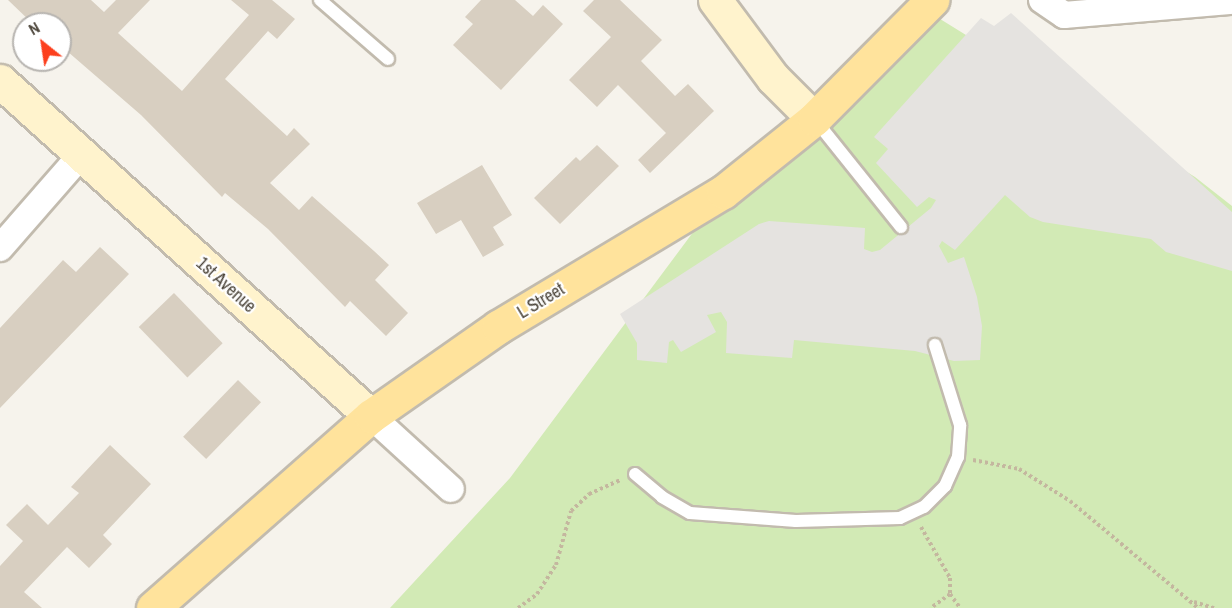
<!DOCTYPE html>
<html>
<head>
<meta charset="utf-8">
<style>
	body { margin:0 }
	#map { position:relative; width:1232px; height:608px; overflow:hidden; background:#f6f3ec; font-family:"Archivo Narrow",sans-serif }
	div>[style] { position:absolute }
	.green>* { inset:0; background:#d2eab5 }
	.parking>* { inset:0; background:#e5e3e0 }
	.building>* { inset:0; background:#d8cfc1; transform-origin:0 0 }
	.path>* { height:4px; margin-top:-2px; transform-origin:0; background:repeating-linear-gradient(90deg,#c4b79f 0 3px,transparent 0 6px) }
	.roads { filter:drop-shadow(2px 0 #c2bbae) drop-shadow(-2px 0 #c2bbae) drop-shadow(0 2px #c2bbae) drop-shadow(0 -2px #c2bbae) }
	.lane>* { height:12px; margin:-6px; padding:0 6px; transform-origin:6px; border-radius:6px; background:#fff }
	.street>* { height:26px; margin:-13px; padding:0 13px; transform-origin:13px; border-radius:13px; background:#fff }
	.secondary>* { height:33px; margin:-16.5px; padding:0 16.5px; transform-origin:16.5px; border-radius:16.5px; background:#fff3cd }
	.primary>* { height:33px; margin:-16.5px; padding:0 16.5px; transform-origin:16.5px; border-radius:16.5px; background:#ffe39c }
	span { translate:-50% -50%; white-space:nowrap; text-align:center; line-height:1.15; -webkit-text-stroke:4.5px #fff; paint-order:stroke }
	.street-label { font-size:18px; color:#4b4439 }
	.north { position:absolute; left:12px; top:12px; width:60px; height:60px; box-sizing:border-box; background:#fff; border:2px solid #b7b4b0; border-radius:50%; rotate:330deg; font-size:16px; font-weight:700; line-height:24px; text-align:center; color:#4b4439 }
	.north::after { content:''; display:block; margin:auto; width:21px; height:27px; background:#fc3f1d; clip-path:polygon(50% 0,100% 100%,50% 72%,0 100%) }
</style>
</head>
<body>
<div id="map">
	<div class="green">
		<i style="clip-path:polygon(924px 9px,1195px 177px,1232px 206px,1232px 608px,390px 608px,510px 478px,723px 192px)"></i>
	</div>
	<div class="parking">
		<i style="clip-path:polygon(1011px 13px,1232px 212px,1232px 271px,1166px 252px,1151px 239px,1043px 222px,1030px 217px,1005px 195px,955px 250px,942px 241px,939px 246px,948px 263px,964px 257px,977px 297px,982px 326px,980px 360px,954px 361px,915px 351px,794px 340px,792px 358px,726px 353px,727px 322px,721px 312px,707px 315px,716px 332px,681px 352px,673px 340px,669px 342px,667px 363px,637px 360px,637px 343px,620px 314px,759px 224px,769px 221px,865px 228px,864px 249px,872px 252px,880px 250px,931px 208px,936px 200px,929px 197px,917px 207px,876px 163px,888px 149px,874px 137px,981px 18px,994px 26px)"></i>
	</div>
	<div class="building">
		<i style="clip-path:polygon(8px 0,91px 0,104px 12px,116px 0,150px 0,118px 33px,182px 91px,249px 15px,231px 0,272px 0,295px 19px,277px 39px,268px 31px,225px 79px,287px 136px,294px 128px,310px 144px,270px 183px,299px 210px,312px 196px,374px 251px,389px 265px,375px 280px,408px 313px,386px 336px,350px 301px,345px 307px,268px 229px,225px 193px,222px 197px,141px 115px,60px 45px,60px 24px,33px 24px)"></i>
		<i style="clip-path:polygon(481px 0,515px 0,533px 16px,543px 5px,563px 24px,501px 90px,453px 45px,473px 24px,465px 17px)"></i>
		<i style="clip-path:polygon(594px 0,620px 0,662px 40px,641px 61px,675px 96px,688px 84px,714px 111px,650px 173px,638px 160px,666px 133px,618px 85px,597px 107px,569px 80px,611px 37px,583px 11px)"></i>
		<i style="clip-path:polygon(597px 145px,619px 166px,560px 224px,534px 198px,576px 157px,580px 161px)"></i>
		<i style="clip-path:polygon(482px 165px,512px 215px,493px 227px,504px 245px,483px 257px,461px 220px,436px 234px,417px 203px)"></i>
		<i style="clip-path:polygon(100px 247px,129px 274px,0 408px,0 328px,63px 260px,76px 272px)"></i>
		<i style="left:174px;top:293px;width:70px;height:49px;rotate:46deg"></i>
		<i style="left:238px;top:380px;width:32px;height:79px;rotate:44deg"></i>
		<i style="clip-path:polygon(110px 445px,151px 484px,103px 535px,112px 544px,89px 568px,67px 547px,24px 592px,42px 608px,0 608px,0 566px,23px 541px,6px 525px,27px 504px,48px 525px,79px 493px,71px 487px)"></i>
	</div>
	<div class="path">
		<i style="left:973px;top:460px;width:47px;rotate:11.1deg"></i>
		<i style="left:1019px;top:469px;width:60px;rotate:32.1deg"></i>
		<i style="left:1070px;top:501px;width:167px;rotate:39.9deg"></i>
		<i style="left:921px;top:527px;width:59px;rotate:60.4deg"></i>
		<i style="left:950px;top:578px;width:16px;rotate:90deg"></i>
		<i style="left:950px;top:594px;width:24px;rotate:144deg"></i>
		<i style="left:950px;top:594px;width:17px;rotate:54deg"></i>
		<i style="left:1194px;top:602px;width:21px;rotate:17deg"></i>
		<i style="left:518px;top:608px;width:24px;rotate:-36deg"></i>
		<i style="left:537px;top:594px;width:35px;rotate:-57deg"></i>
		<i style="left:556px;top:565px;width:56px;rotate:-74.5deg"></i>
		<i style="left:571px;top:511px;width:25px;rotate:-43deg"></i>
		<i style="left:589px;top:494px;width:34px;rotate:-24deg"></i>
	</div>
	<div class="roads">
		<div class="lane">
			<i style="left:320px;top:0;width:90px;rotate:40.9deg"></i>
			<i style="left:816px;top:121px;width:136px;rotate:51.3deg"></i>
			<i style="left:635px;top:474px;width:35px;rotate:40deg"></i>
			<i style="left:662px;top:497px;width:32px;rotate:30deg"></i>
			<i style="left:690px;top:513px;width:106px;rotate:4.3deg"></i>
			<i style="left:796px;top:521px;width:104px;rotate:-1.7deg"></i>
			<i style="left:900px;top:518px;width:26px;rotate:-25deg"></i>
			<i style="left:924px;top:507px;width:30px;rotate:-45deg"></i>
			<i style="left:945px;top:486px;width:32px;rotate:-66deg"></i>
			<i style="left:958px;top:457px;width:32px;rotate:-86deg"></i>
			<i style="left:960px;top:425px;width:84px;rotate:-107.4deg"></i>
		</div>
		<div class="street">
			<i style="left:1042px;top:0;width:27px;rotate:34deg"></i>
			<i style="left:1064px;top:15px;width:169px;rotate:-4.8deg"></i>
			<i style="left:0;top:248px;width:123px;rotate:-48.9deg"></i>
			<i style="left:371px;top:416px;width:108px;rotate:42.4deg"></i>
		</div>
		<div class="secondary">
			<i style="left:715px;top:0;width:97px;rotate:53.4deg"></i>
			<i style="left:773px;top:78px;width:58px;rotate:45deg"></i>
			<i style="left:0;top:81px;width:500px;rotate:42.1deg"></i>
		</div>
		<div class="primary">
			<i style="left:153px;top:608px;width:290px;rotate:-41.4deg"></i>
			<i style="left:371px;top:416px;width:155px;rotate:-35deg"></i>
			<i style="left:498px;top:327px;width:262px;rotate:-31deg"></i>
			<i style="left:723px;top:192px;width:117px;rotate:-38.7deg"></i>
			<i style="left:814px;top:119px;width:168px;rotate:-45.2deg"></i>
		</div>
	</div>
	<div class="street-label">
		<span style="left:226px;top:285px;rotate:42deg">1st Avenue</span>
		<span style="left:541px;top:301px;rotate:-31deg">L Street</span>
	</div>
	<div class="north">N</div>
</div>
</body>
</html>
